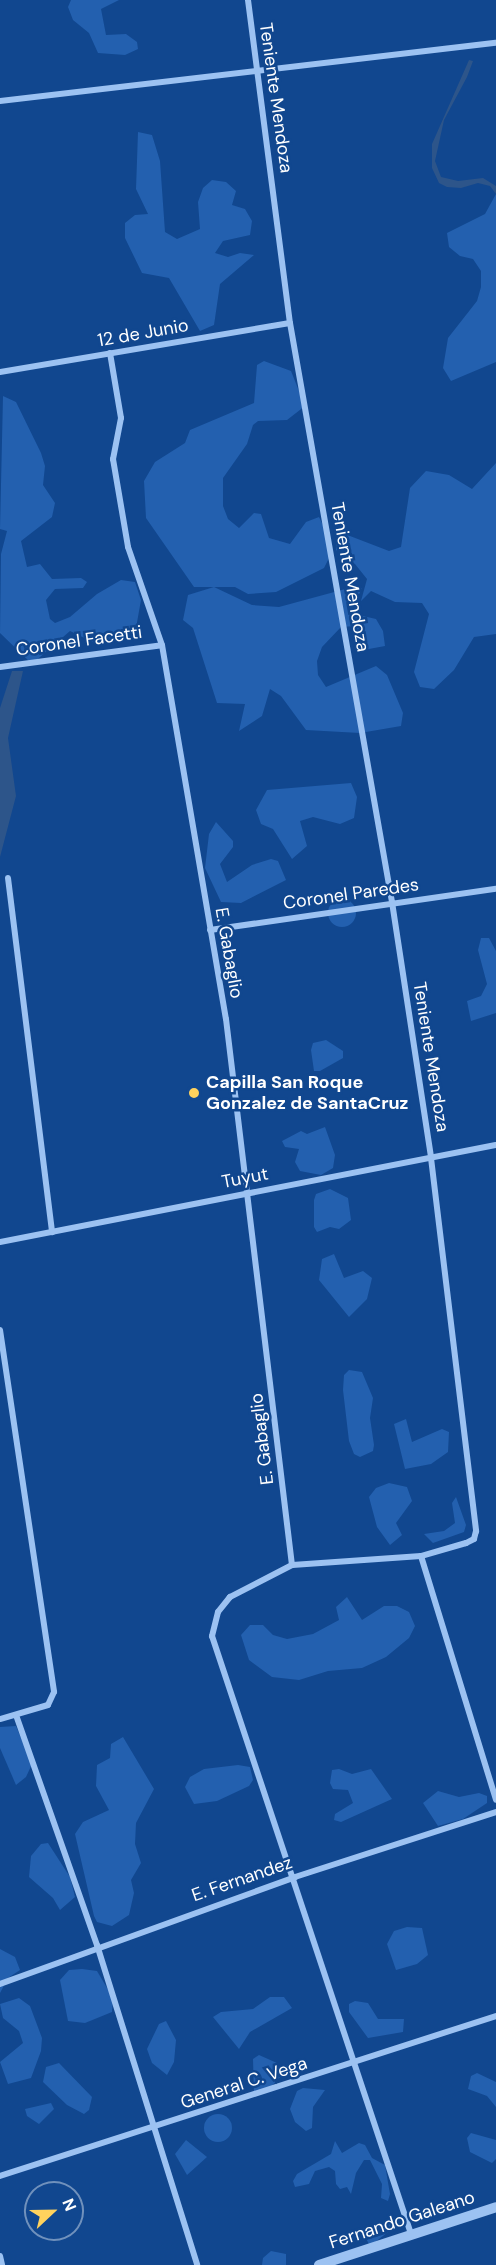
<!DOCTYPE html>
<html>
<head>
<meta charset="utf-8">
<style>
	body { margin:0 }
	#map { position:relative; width:496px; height:2265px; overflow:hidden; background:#11478f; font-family:"DM Sans",sans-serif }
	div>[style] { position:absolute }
	.green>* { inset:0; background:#2360af }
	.round { border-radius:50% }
	.water>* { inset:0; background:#2d558a }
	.minor>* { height:6px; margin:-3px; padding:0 3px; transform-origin:3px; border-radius:3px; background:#9cc2f2 }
	.tertiary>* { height:10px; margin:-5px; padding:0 5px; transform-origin:5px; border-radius:5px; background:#9cc2f2 }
	.dots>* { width:16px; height:16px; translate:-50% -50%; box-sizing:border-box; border:3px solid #11478f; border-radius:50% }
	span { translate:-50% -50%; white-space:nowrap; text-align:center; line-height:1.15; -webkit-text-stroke:5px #11478f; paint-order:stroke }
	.street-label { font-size:18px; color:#fff }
	.poi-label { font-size:18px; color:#fff; font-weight:700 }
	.left { translate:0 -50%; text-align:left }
	.north { position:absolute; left:24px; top:2181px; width:60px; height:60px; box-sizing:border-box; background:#11478f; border:2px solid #7091bc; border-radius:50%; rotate:68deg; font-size:16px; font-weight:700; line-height:24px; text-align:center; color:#fff }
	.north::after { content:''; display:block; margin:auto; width:21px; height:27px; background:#ffd25d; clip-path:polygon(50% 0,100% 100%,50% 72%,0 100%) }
</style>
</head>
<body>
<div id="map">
	<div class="green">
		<i style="clip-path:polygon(71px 0,119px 0,101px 9px,106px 35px,126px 34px,137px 42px,138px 49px,125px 55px,98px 53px,89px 33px,73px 20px,68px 7px)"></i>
		<i style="clip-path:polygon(138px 132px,152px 135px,160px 161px,165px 232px,177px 239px,200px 229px,198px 202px,203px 188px,212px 180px,226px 182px,236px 191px,232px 205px,245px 209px,252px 221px,250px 235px,223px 241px,215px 253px,228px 257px,240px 253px,254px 255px,220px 284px,214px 325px,200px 331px,169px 278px,142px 273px,125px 238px,125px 223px,135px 215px,148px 214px,136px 189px)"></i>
		<i style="clip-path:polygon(496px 194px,496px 362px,451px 381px,443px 368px,448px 338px,477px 301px,481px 287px,481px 271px,473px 259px,460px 256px,449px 247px,447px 233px,485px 214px)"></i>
		<i style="clip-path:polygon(264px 361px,291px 371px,305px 406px,287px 420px,258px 421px,253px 425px,247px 444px,223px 478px,223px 506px,228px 519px,239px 528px,254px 513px,261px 514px,269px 538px,290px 544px,306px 522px,319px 517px,325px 529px,330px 556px,324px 568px,276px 592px,248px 594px,235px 587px,194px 587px,146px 518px,144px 481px,155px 462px,185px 443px,190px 430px,254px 403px,257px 365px)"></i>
		<i style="clip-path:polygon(3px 396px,16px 402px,41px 453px,45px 466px,43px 485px,55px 503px,52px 517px,21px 541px,27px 567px,40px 564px,52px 579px,81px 578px,87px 582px,83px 588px,55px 589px,46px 600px,50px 619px,55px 623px,70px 617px,97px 594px,121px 580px,135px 582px,141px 600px,136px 628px,119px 639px,99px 645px,70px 631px,32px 664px,0 633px,1px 554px,7px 531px,0 529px)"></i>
		<i style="clip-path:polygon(496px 463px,496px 634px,474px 637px,454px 670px,434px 689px,420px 687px,414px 672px,429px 614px,422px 603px,395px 602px,371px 591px,361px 601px,367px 579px,355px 564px,336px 550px,337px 531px,389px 551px,401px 547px,410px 488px,426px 471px,449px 475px,472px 489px)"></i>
		<i style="clip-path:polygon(214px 587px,252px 605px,279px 607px,349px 588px,362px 588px,350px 613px,376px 619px,383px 631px,385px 646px,358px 651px,355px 626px,341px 627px,322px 647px,317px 661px,318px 675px,326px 687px,376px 666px,387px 675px,403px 713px,401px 726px,360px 733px,306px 730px,281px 696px,270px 689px,262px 716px,239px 731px,245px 704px,217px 703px,193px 628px,183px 620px,188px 595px)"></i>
		<i style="clip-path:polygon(351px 783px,357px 797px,354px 818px,340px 824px,313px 817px,300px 821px,307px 846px,292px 859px,273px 829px,261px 824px,256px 810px,267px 790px)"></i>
		<i style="clip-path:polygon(216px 822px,233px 841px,233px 847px,220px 864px,227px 882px,252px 865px,271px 859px,278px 861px,286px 880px,241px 903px,221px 902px,205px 868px,209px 834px)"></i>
		<i class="round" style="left:328px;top:899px;width:28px;height:28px"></i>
		<i style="clip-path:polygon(481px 938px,489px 938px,496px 951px,496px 1013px,471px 1021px,467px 1001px,481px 996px,487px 984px,478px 950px)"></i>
		<i style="clip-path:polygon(326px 1040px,343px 1051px,343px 1058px,320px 1071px,314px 1071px,311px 1050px,313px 1043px)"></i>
		<i style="clip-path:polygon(325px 1127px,335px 1155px,333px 1168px,321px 1175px,300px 1171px,295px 1162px,299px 1149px,285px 1147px,282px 1141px,301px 1131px,307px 1134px)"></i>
		<i style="clip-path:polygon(330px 1189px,348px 1198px,351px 1220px,339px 1229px,330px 1227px,317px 1232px,314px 1227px,314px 1200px,316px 1194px)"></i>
		<i style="clip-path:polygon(334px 1254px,344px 1278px,363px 1271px,372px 1278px,367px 1299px,349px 1317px,319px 1280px,322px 1259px)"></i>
		<i style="clip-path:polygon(349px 1370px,362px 1372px,373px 1398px,370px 1418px,374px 1445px,373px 1451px,360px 1457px,354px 1454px,349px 1441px,343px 1390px,344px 1375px)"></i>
		<i style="clip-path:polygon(406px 1419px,412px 1442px,442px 1429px,449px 1432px,448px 1452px,431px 1464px,405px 1469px,394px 1424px)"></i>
		<i style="clip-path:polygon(389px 1483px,407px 1487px,412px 1501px,396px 1523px,402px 1535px,390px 1545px,377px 1527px,369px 1497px,376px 1488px)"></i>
		<i style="clip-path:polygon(456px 1497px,466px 1525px,464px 1532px,433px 1543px,424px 1534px,444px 1531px,455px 1523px,452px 1503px)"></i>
		<i style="clip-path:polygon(347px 1597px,362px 1620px,384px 1606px,397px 1606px,409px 1612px,415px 1626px,409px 1638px,386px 1657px,362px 1668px,328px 1671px,299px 1680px,272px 1677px,249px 1660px,241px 1635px,250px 1625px,263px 1625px,273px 1635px,287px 1639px,313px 1634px,339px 1620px,336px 1607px)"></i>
		<i style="clip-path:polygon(16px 1726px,32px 1764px,26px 1777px,16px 1785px,0 1748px,0 1727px)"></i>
		<i style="clip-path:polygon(123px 1737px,154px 1789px,136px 1823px,135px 1844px,141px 1863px,131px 1880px,134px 1893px,129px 1915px,112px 1926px,97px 1922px,94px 1916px,75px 1834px,83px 1822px,109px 1810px,96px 1786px,97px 1765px,110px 1758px,111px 1744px)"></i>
		<i style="clip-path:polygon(238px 1765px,250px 1767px,253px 1780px,249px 1786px,217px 1801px,194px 1804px,185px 1787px,190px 1777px,204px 1769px)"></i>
		<i style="clip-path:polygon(339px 1769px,352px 1774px,371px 1769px,392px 1799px,341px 1822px,334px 1820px,335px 1814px,353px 1803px,348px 1790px,333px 1789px,330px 1783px,332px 1770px)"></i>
		<i style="clip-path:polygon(438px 1791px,459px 1797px,479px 1793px,487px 1796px,487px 1803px,463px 1819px,438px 1826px,423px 1803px)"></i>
		<i style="clip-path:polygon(48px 1843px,70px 1877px,75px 1897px,60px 1910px,53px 1898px,29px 1877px,31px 1856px,41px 1844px)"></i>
		<i style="clip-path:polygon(407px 1927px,422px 1928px,428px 1955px,417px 1964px,396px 1970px,387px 1944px,394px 1931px)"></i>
		<i style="clip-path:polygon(0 1949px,15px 1957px,20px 1970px,8px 1978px,0 1993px)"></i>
		<i style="clip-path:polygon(82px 1969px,97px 1971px,113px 1998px,112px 2012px,85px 2023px,68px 2021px,60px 1980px,69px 1970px)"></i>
		<i style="clip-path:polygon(270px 1997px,284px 1997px,292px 2008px,250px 2032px,239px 2049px,213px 2017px,221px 2012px,253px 2009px)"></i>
		<i style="clip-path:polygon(19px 1998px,30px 2006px,42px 2038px,41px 2051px,31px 2078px,8px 2084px,0 2062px,23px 2043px,19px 2031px,3px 2018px,0 2004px)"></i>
		<i style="clip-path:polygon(355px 2001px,368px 2003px,378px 2019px,404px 2019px,403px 2032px,368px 2038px,349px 2012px,349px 2004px)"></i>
		<i style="clip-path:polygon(166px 2021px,176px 2040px,174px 2062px,167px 2075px,152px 2063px,147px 2049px,159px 2024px)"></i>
		<i style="clip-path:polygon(259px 2055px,277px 2063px,282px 2075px,269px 2089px,254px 2095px,253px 2059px)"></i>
		<i style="clip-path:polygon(59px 2063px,92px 2097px,89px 2110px,84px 2114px,67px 2105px,43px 2082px,46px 2067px)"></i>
		<i style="clip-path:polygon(477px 2073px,496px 2082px,496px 2107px,487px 2096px,468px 2089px,471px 2076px)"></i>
		<i style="clip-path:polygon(303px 2088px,325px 2090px,313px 2107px,312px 2128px,306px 2131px,295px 2122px,290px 2109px,297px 2091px)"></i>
		<i style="clip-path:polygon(51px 2103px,54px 2109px,39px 2124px,27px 2116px,25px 2109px)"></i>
		<i class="round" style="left:204px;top:2114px;width:28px;height:28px"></i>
		<i style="clip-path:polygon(471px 2133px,496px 2140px,496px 2159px,492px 2163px,470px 2152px,467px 2138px)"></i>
		<i style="clip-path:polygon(186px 2140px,207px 2157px,187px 2175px,175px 2154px)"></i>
		<i style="clip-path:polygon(335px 2141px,342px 2153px,359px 2143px,365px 2145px,372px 2158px,385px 2165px,390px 2194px,388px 2201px,381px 2198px,382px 2184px,370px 2160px,364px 2160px,356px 2173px,351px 2194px,347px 2187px,340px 2189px,336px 2184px,335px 2171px,329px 2167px,315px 2171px,309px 2184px,295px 2187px,293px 2181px,297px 2174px,331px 2154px)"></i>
		<i style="clip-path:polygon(389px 2222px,395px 2223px,392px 2229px,370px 2246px,362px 2231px,355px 2230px)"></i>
		<i style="clip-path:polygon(271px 2251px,286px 2254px,286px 2265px,262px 2265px,263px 2258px)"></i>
	</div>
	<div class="water">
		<i style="clip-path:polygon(469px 60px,473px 61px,467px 77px,444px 120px,435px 161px,441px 177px,458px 181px,483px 178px,496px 186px,496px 194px,490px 186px,478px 183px,461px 188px,447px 187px,439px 183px,432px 168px,432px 144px)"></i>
		<i style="clip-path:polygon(12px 671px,23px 671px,8px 738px,16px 796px,0 857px,0 708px)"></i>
	</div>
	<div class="minor">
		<i style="left:248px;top:0;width:326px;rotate:82.6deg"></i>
		<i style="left:290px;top:323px;width:588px;rotate:80.01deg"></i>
		<i style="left:392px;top:902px;width:259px;rotate:81.3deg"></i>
		<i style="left:431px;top:1158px;width:376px;rotate:83.1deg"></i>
		<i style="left:476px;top:1531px;width:8px;rotate:104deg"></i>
		<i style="left:474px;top:1539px;width:9px;rotate:153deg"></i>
		<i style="left:466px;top:1543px;width:47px;rotate:163.9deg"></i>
		<i style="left:421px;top:1556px;width:129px;rotate:176deg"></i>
		<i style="left:292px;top:1565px;width:70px;rotate:152.7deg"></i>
		<i style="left:230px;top:1597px;width:19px;rotate:129deg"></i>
		<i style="left:218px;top:1612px;width:25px;rotate:104deg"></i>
		<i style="left:212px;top:1636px;width:630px;rotate:71.59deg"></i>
		<i style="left:0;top:101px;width:499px;rotate:-6.7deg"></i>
		<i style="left:110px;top:353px;width:66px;rotate:80.4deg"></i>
		<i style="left:121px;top:418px;width:42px;rotate:101deg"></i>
		<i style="left:113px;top:459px;width:89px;rotate:80.3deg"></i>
		<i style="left:128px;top:547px;width:104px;rotate:70.9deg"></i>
		<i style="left:162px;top:645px;width:379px;rotate:80.3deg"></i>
		<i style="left:226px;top:1019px;width:550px;rotate:83.11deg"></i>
		<i style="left:0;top:372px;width:294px;rotate:-9.6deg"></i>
		<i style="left:0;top:667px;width:163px;rotate:-7.7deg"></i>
		<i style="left:8px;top:878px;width:357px;rotate:82.9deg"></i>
		<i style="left:210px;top:930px;width:289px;rotate:-8.2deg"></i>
		<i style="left:0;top:1242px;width:505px;rotate:-11.07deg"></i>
		<i style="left:0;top:1330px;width:366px;rotate:81.5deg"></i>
		<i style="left:54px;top:1692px;width:14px;rotate:115deg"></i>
		<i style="left:48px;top:1705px;width:50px;rotate:163.7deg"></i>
		<i style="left:421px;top:1556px;width:255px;rotate:72.9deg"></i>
		<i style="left:16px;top:1715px;width:244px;rotate:70.6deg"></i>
		<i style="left:97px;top:1945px;width:335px;rotate:72.6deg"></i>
		<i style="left:0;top:1984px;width:314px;rotate:-19.9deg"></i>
		<i style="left:295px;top:1877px;width:211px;rotate:-17.9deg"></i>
		<i style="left:0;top:2176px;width:521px;rotate:-17.88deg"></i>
		<i style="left:0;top:2256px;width:9px;rotate:77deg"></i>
	</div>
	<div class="tertiary">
		<i style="left:319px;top:2265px;width:186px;rotate:-18.1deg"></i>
	</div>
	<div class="dots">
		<i style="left:194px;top:1093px;background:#ffd25d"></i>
	</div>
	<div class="street-label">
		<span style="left:276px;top:98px;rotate:82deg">Teniente Mendoza</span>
		<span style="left:143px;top:333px;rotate:-10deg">12 de Junio</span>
		<span style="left:350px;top:577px;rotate:80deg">Teniente Mendoza</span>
		<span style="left:79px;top:641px;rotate:-8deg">Coronel Facetti</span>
		<span style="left:351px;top:894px;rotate:-8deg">Coronel Paredes</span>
		<span style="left:229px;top:953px;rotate:80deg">E. Gabaglio</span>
		<span style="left:431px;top:1057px;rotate:81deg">Teniente Mendoza</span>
		<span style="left:245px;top:1178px;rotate:-11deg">Tuyut</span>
		<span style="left:262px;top:1439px;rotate:-97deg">E. Gabaglio</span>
		<span style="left:242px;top:1879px;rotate:-19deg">E. Fernandez</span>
		<span style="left:244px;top:2083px;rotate:-18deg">General C. Vega</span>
		<span style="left:402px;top:2220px;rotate:-18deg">Fernando Galeano</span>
	</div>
	<div class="poi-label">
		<span class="left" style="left:206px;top:1093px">Capilla San Roque<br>Gonzalez de SantaCruz</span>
	</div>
	<div class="north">N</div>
</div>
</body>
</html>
